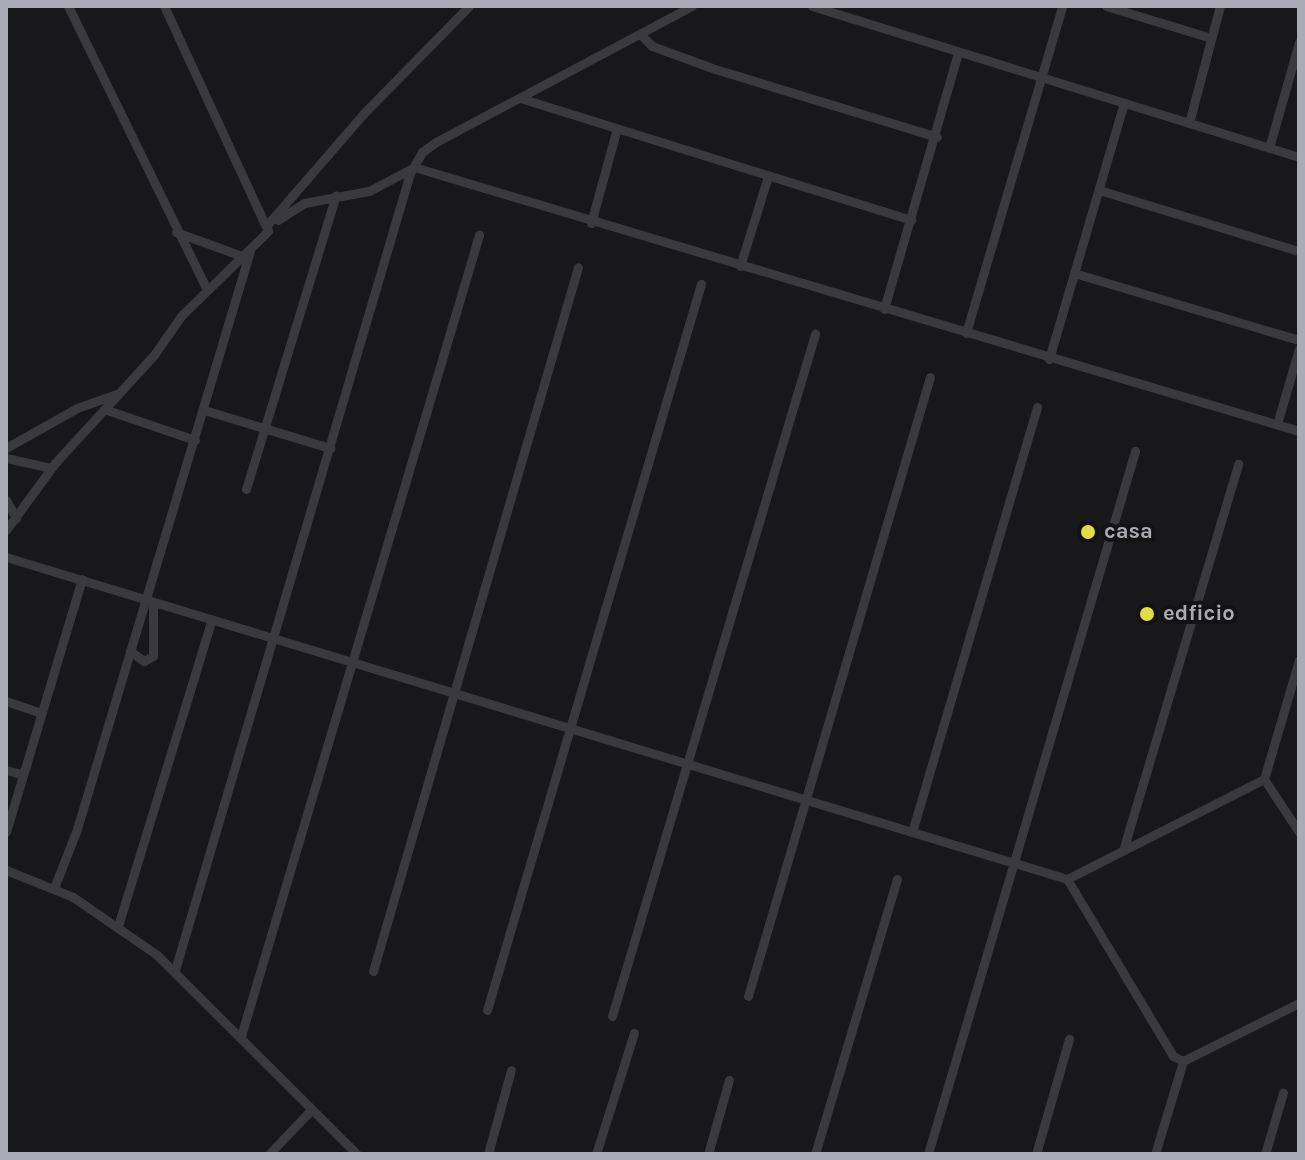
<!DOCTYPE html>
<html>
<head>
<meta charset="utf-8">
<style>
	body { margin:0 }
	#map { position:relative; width:1305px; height:1160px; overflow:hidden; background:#181719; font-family:Karla,sans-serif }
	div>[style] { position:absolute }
	.minor>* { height:9px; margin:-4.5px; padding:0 4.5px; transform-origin:4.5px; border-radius:4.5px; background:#39393e }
	.dots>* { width:22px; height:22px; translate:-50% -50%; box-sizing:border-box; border:4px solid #131214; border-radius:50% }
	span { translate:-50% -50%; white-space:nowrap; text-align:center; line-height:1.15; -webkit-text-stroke:8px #131214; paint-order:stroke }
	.poi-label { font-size:22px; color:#ababb8; font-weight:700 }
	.left { translate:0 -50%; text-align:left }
	.frame { position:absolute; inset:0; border:8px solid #ababb8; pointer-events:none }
</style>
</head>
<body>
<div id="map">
	<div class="minor">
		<i style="left:68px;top:6px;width:314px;rotate:63.9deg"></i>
		<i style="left:812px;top:6px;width:510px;rotate:17.23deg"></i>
		<i style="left:1106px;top:6px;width:110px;rotate:16.9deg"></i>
		<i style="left:640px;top:34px;width:17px;rotate:45deg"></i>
		<i style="left:652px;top:46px;width:67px;rotate:20.1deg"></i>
		<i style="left:715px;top:69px;width:232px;rotate:17deg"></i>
		<i style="left:520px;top:98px;width:410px;rotate:17.3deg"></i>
		<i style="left:1189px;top:123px;width:121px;rotate:-75.2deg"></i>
		<i style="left:1269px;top:148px;width:110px;rotate:-74.2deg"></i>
		<i style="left:414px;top:167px;width:924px;rotate:16.61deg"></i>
		<i style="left:1099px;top:190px;width:209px;rotate:17deg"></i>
		<i style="left:278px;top:220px;width:31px;rotate:-33deg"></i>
		<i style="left:304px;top:203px;width:66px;rotate:-10.5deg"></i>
		<i style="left:369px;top:191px;width:50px;rotate:-27.6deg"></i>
		<i style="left:591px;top:223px;width:98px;rotate:-74.7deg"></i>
		<i style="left:267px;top:225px;width:148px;rotate:-49.1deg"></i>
		<i style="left:364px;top:113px;width:150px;rotate:-45.5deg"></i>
		<i style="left:176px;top:232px;width:70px;rotate:20deg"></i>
		<i style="left:740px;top:266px;width:94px;rotate:-72.7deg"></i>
		<i style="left:1074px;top:273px;width:235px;rotate:16.6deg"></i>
		<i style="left:884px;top:309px;width:266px;rotate:-73.9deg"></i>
		<i style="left:966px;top:333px;width:341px;rotate:-73.6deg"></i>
		<i style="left:1049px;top:359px;width:267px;rotate:-73.7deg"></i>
		<i style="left:107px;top:410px;width:93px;rotate:18.8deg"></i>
		<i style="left:204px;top:410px;width:132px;rotate:16.8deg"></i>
		<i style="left:1277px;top:424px;width:78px;rotate:-73.7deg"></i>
		<i style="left:6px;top:448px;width:81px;rotate:-29.4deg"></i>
		<i style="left:77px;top:408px;width:42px;rotate:-19.3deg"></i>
		<i style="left:6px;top:458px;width:46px;rotate:12.5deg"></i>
		<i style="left:246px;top:489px;width:307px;rotate:-73deg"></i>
		<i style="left:6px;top:500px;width:21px;rotate:61deg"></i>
		<i style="left:6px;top:530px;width:83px;rotate:-53.8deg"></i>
		<i style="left:55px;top:463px;width:147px;rotate:-47.5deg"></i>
		<i style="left:154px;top:355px;width:47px;rotate:-55.3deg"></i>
		<i style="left:181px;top:316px;width:122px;rotate:-44.3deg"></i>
		<i style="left:268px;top:231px;width:248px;rotate:-114.8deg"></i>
		<i style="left:6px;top:557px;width:1109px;rotate:16.88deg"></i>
		<i style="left:130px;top:651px;width:17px;rotate:36deg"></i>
		<i style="left:144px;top:661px;width:10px;rotate:-29deg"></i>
		<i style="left:153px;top:656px;width:54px;rotate:-90deg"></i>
		<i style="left:6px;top:701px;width:37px;rotate:19deg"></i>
		<i style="left:6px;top:770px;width:16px;rotate:15deg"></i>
		<i style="left:1264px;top:779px;width:124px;rotate:-73.6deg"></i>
		<i style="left:1264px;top:779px;width:64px;rotate:56.6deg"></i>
		<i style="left:6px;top:832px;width:264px;rotate:-73.3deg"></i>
		<i style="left:912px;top:832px;width:443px;rotate:-73.6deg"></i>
		<i style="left:1124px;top:847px;width:400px;rotate:-73.4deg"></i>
		<i style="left:6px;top:870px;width:72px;rotate:21.9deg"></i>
		<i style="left:73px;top:897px;width:102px;rotate:34.6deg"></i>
		<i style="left:157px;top:955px;width:282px;rotate:44.9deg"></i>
		<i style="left:54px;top:888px;width:63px;rotate:-68.7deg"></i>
		<i style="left:77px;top:829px;width:603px;rotate:-73.34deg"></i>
		<i style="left:118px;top:926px;width:319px;rotate:-73deg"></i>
		<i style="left:175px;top:970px;width:831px;rotate:-73.57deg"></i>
		<i style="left:410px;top:173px;width:24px;rotate:-60deg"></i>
		<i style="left:422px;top:152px;width:17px;rotate:-36deg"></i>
		<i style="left:436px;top:142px;width:290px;rotate:-28deg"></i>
		<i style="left:373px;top:971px;width:733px;rotate:-73.76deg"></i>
		<i style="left:748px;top:996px;width:645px;rotate:-73.62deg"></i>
		<i style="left:487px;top:1010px;width:757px;rotate:-73.58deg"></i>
		<i style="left:612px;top:1016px;width:712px;rotate:-73.42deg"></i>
		<i style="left:241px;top:1036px;width:836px;rotate:-73.45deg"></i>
		<i style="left:1183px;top:1061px;width:11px;rotate:-153deg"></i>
		<i style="left:1173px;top:1056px;width:206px;rotate:-120.9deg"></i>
		<i style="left:1067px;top:879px;width:221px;rotate:-26.9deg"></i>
		<i style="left:269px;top:1154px;width:61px;rotate:-46.3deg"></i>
		<i style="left:488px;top:1154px;width:87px;rotate:-74.7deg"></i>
		<i style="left:596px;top:1154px;width:127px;rotate:-72.6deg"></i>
		<i style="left:708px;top:1154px;width:77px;rotate:-74.2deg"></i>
		<i style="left:815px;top:1154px;width:287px;rotate:-73.4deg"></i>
		<i style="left:928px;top:1154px;width:733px;rotate:-73.59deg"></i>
		<i style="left:1036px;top:1154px;width:120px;rotate:-74deg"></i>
		<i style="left:1155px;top:1154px;width:97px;rotate:-73.2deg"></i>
		<i style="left:1183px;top:1061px;width:130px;rotate:-26.6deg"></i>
		<i style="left:1265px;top:1154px;width:64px;rotate:-73.6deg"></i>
	</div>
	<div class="dots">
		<i style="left:1088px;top:532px;background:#e2dc46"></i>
		<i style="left:1147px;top:614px;background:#e2dc46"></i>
	</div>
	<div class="poi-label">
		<span class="left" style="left:1104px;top:532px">casa</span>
		<span class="left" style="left:1163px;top:614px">edficio</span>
	</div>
	<div class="frame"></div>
</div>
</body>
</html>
